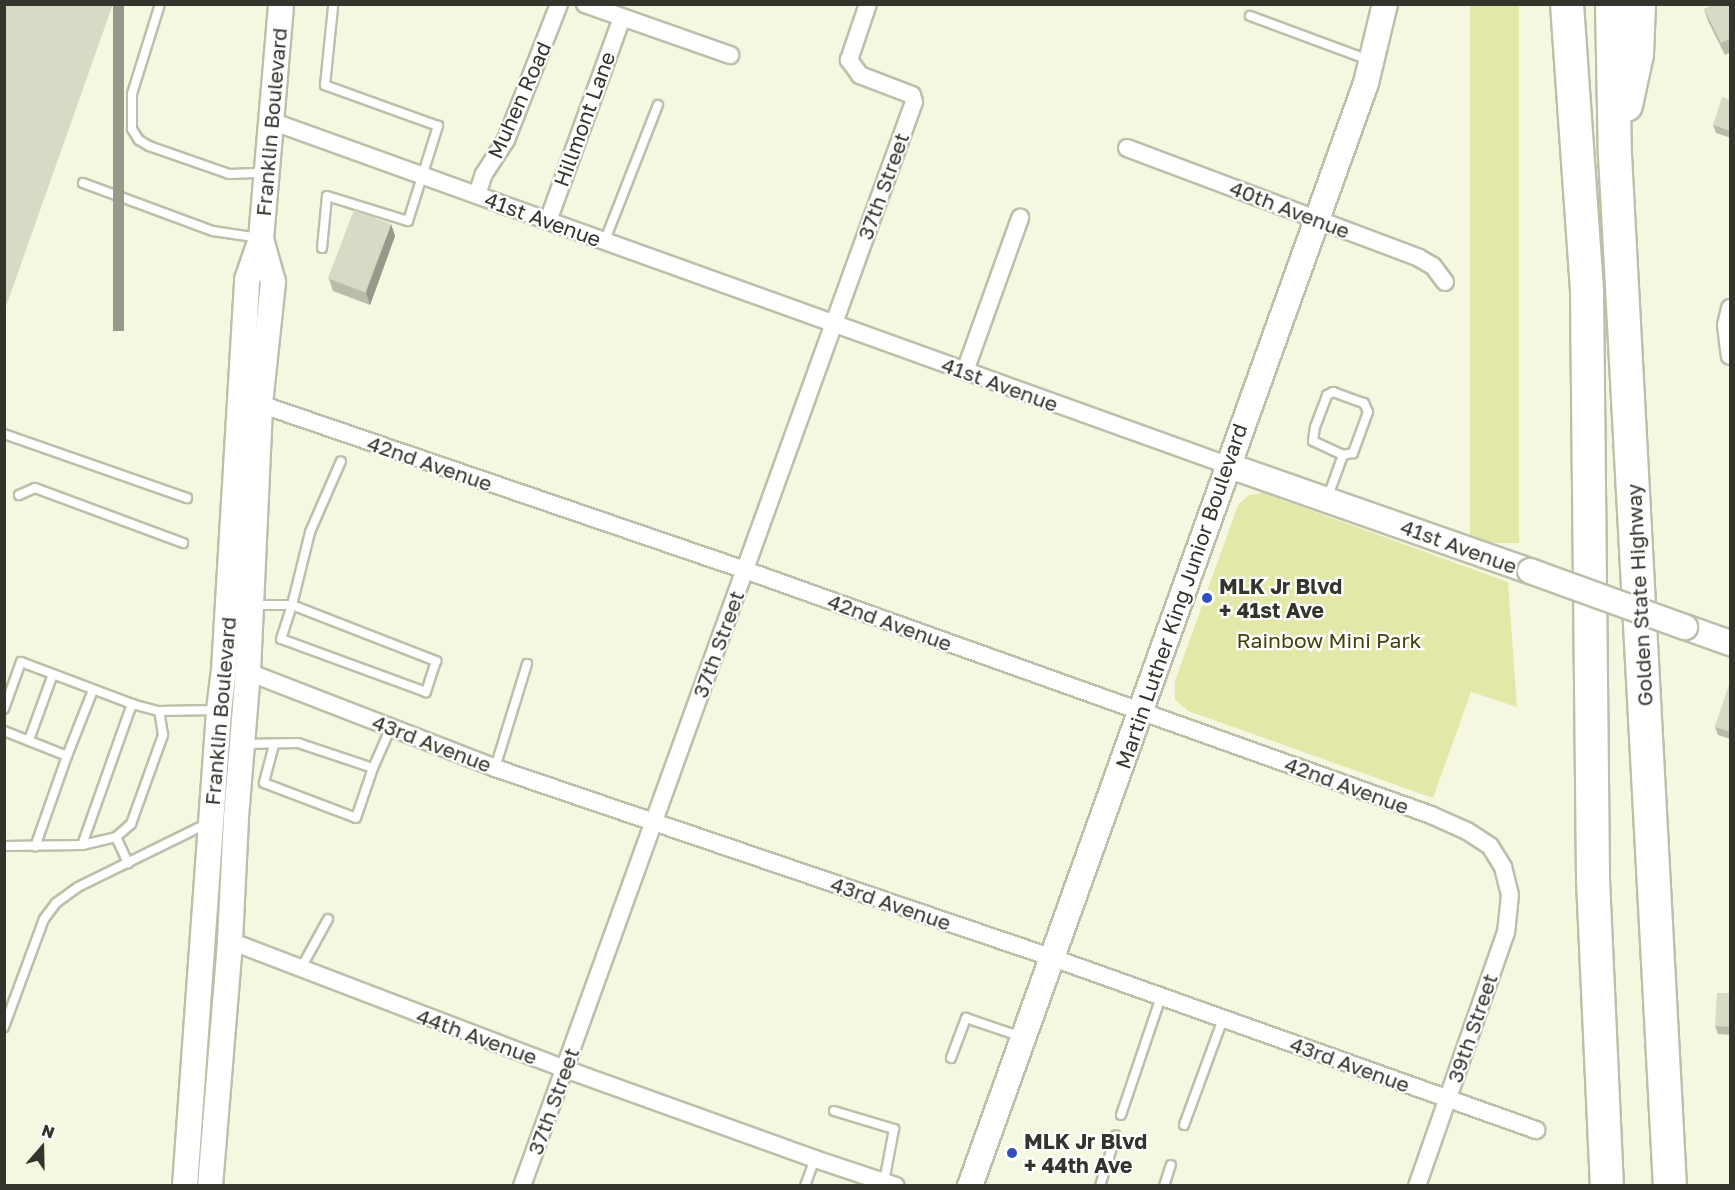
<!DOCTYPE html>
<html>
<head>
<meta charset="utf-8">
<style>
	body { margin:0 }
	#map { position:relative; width:1735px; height:1190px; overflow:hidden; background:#f5f7e1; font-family:"Golos Text",sans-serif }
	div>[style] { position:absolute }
	.green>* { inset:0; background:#e3e8a8; transform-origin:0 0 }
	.roads { filter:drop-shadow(2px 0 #bcbfaa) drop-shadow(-2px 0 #bcbfaa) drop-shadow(0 2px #bcbfaa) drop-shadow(0 -2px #bcbfaa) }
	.lane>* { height:8px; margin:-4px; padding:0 4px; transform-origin:4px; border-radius:4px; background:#fff }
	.street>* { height:16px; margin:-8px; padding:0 8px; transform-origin:8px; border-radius:8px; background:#fff }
	.secondary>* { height:24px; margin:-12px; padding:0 12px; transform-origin:12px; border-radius:12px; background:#fff }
	.highway>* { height:32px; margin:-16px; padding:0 16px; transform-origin:16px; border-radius:16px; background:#fff }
	.bridges { filter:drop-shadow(2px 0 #bcbfaa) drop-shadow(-2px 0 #bcbfaa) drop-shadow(0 2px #bcbfaa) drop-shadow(0 -2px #bcbfaa) }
	.secondary-bridge>* { height:24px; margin:-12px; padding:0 12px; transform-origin:12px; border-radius:12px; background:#fff }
	.wall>* { inset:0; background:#babba9 }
	.shaded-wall>* { inset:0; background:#97998a; transform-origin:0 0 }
	.building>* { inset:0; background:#d8dac5; transform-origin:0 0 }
	.dots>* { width:16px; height:16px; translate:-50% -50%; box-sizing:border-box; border:3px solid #fff; border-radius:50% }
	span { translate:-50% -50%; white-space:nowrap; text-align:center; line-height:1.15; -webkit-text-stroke:4.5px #fff; paint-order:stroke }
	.street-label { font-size:21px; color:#33342c }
	.poi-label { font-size:21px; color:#33342c; font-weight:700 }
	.left { translate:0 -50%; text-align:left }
	.park-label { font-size:21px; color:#414307 }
	.frame { position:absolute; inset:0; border:6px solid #33342c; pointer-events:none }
	.north { position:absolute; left:12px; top:1118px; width:60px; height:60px; -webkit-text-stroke:4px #fff; paint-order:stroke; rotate:20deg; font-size:16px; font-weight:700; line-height:24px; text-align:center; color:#33342c }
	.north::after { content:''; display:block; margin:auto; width:21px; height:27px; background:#33342c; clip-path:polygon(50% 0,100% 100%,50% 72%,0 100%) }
</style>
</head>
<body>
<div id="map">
	<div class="green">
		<i style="left:1470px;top:5px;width:49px;height:538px"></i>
		<i style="clip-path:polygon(1263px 493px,1508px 582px,1517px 707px,1471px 692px,1433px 798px,1188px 711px,1175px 700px,1175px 681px,1238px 505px,1249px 495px)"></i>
	</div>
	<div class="roads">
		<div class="lane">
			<i style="left:160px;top:4px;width:94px;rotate:107.3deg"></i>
			<i style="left:132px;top:94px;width:35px;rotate:90deg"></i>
			<i style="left:132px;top:129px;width:13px;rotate:58deg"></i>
			<i style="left:139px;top:140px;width:12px;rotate:31deg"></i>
			<i style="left:149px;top:146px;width:85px;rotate:19.3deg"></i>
			<i style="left:229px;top:174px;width:34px;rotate:-2deg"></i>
			<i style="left:1250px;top:16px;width:127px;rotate:20.3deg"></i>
			<i style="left:83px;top:183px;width:139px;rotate:20.3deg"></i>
			<i style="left:213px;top:231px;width:48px;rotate:8.5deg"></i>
			<i style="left:605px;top:240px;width:145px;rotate:-68.6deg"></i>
			<i style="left:322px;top:248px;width:52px;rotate:-84.5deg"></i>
			<i style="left:327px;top:196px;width:85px;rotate:17.2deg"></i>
			<i style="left:408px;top:221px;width:100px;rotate:-72.5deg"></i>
			<i style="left:438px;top:126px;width:120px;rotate:-160.1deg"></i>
			<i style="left:325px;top:85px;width:78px;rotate:-84.1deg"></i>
			<i style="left:4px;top:434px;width:194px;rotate:19.3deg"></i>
			<i style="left:19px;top:495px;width:17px;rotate:-24deg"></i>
			<i style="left:35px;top:488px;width:158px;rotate:20.4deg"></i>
			<i style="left:1327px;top:499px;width:47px;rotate:-70deg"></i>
			<i style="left:1343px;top:455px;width:33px;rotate:-155deg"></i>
			<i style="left:1313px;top:441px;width:14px;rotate:-82deg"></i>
			<i style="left:1315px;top:427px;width:34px;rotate:-69deg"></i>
			<i style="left:1327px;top:395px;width:7px;rotate:-27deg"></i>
			<i style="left:1333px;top:392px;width:33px;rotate:20deg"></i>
			<i style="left:1364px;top:403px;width:10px;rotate:66deg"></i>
			<i style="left:1368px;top:412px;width:44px;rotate:110.1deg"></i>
			<i style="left:1353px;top:453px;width:10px;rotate:169deg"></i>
			<i style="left:254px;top:605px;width:38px"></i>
			<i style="left:292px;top:605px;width:75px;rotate:-76.1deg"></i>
			<i style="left:310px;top:532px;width:77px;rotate:-66.4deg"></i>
			<i style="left:292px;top:605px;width:155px;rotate:21.3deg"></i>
			<i style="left:436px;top:661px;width:33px;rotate:108deg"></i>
			<i style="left:426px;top:692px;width:154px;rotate:-159.9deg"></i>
			<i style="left:281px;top:639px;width:36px;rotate:-72deg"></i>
			<i style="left:4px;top:709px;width:50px;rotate:-70.1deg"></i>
			<i style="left:21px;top:662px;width:119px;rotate:20.7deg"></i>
			<i style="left:132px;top:704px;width:28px;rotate:15deg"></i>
			<i style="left:159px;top:711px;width:59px;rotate:-1deg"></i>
			<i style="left:4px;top:731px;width:68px;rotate:21.6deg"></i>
			<i style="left:67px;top:756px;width:96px;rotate:109.4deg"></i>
			<i style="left:29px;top:740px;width:70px;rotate:-70deg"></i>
			<i style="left:243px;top:744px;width:55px;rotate:-1deg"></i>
			<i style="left:298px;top:743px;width:79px;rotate:18.4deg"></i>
			<i style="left:373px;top:768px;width:45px;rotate:-66.3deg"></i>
			<i style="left:274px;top:745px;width:39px;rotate:105deg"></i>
			<i style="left:264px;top:783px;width:98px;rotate:20.8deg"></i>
			<i style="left:356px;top:818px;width:53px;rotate:-71.2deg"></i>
			<i style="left:67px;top:756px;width:71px;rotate:-68.5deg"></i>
			<i style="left:495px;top:768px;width:109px;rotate:-72.9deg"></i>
			<i style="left:116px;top:837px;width:29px;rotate:65deg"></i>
			<i style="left:82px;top:845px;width:150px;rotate:-70.5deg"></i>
			<i style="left:4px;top:846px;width:78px;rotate:-0.7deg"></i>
			<i style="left:82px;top:845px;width:35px;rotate:-13deg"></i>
			<i style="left:116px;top:837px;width:20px;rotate:-41deg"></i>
			<i style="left:131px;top:824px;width:95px;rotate:-70.2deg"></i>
			<i style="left:163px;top:735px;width:24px;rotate:-99deg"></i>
			<i style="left:300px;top:970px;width:58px;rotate:-61.2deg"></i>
			<i style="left:4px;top:1027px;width:115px;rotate:-69.7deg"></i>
			<i style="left:44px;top:919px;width:20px;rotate:-53deg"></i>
			<i style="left:56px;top:903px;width:27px;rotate:-36deg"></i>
			<i style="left:78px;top:887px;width:143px;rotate:-26.2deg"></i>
			<i style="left:951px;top:1058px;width:43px;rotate:-69.4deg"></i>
			<i style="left:966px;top:1018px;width:59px;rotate:18.7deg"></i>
			<i style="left:834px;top:1111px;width:63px;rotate:16.7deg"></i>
			<i style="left:894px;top:1129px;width:54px;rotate:100.7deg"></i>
			<i style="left:1121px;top:1115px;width:125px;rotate:-71.3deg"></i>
			<i style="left:1184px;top:1125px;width:113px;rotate:-69.8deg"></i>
			<i style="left:805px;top:1186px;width:29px;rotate:-70deg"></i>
			<i style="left:1100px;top:1186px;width:53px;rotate:-72.6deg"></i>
			<i style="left:1164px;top:1186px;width:22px;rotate:-72deg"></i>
		</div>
		<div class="street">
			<i style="left:585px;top:4px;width:154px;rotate:19.4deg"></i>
			<i style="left:271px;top:121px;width:1016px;rotate:19.79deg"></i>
			<i style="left:1127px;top:148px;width:312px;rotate:20.6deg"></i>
			<i style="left:1419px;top:258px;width:16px;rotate:30deg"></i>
			<i style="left:1433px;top:266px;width:20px;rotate:53deg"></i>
			<i style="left:477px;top:195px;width:22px;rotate:-72deg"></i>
			<i style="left:484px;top:174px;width:40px;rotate:-57.1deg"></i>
			<i style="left:506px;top:140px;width:146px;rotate:-68.7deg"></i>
			<i style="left:548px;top:221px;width:216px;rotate:-70deg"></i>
			<i style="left:1730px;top:308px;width:17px;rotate:103deg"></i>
			<i style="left:1726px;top:325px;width:31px;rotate:83deg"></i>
			<i style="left:965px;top:371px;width:163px;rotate:-70.2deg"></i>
			<i style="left:260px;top:404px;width:513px;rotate:18.89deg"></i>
			<i style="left:745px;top:570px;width:728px;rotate:19.65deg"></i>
			<i style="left:1431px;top:815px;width:39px;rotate:24deg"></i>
			<i style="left:1467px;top:831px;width:27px;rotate:33deg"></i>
			<i style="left:1490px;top:846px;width:25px;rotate:58deg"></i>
			<i style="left:1503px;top:867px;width:29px;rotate:76deg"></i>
			<i style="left:1510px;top:895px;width:37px;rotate:96deg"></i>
			<i style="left:1506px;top:932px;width:269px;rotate:109.3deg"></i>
			<i style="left:248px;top:672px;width:265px;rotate:21.2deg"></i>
			<i style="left:495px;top:768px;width:589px;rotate:18.8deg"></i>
			<i style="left:1053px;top:958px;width:513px;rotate:19.6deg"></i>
			<i style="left:230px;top:941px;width:359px;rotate:20.9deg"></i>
			<i style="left:565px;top:1069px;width:266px;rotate:19.8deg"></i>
			<i style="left:815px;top:1159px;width:85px;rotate:18.4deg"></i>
			<i style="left:522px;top:1186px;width:1153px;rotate:-70.12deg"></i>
			<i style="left:914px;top:102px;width:7px;rotate:-106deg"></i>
			<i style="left:912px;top:95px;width:56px;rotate:-159deg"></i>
			<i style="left:860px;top:75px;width:19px;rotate:-126deg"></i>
			<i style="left:849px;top:60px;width:59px;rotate:-71.3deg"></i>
		</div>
		<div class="secondary">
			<i style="left:1227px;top:465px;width:321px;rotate:19.3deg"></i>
			<i style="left:1685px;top:627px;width:48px;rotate:19.6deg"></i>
			<i style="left:185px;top:1186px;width:477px;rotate:-85.9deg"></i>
			<i style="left:219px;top:710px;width:40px;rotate:-82.9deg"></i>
			<i style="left:224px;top:670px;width:391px;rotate:-86.6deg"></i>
			<i style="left:247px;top:280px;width:43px;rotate:-71.1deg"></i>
			<i style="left:261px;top:239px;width:236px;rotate:-85.1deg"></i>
			<i style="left:210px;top:1186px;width:246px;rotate:-85.3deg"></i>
			<i style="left:230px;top:941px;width:124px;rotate:-87.2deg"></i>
			<i style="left:236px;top:817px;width:145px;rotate:-85.3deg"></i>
			<i style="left:248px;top:672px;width:268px;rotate:-87.4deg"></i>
			<i style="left:260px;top:404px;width:123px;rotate:-83.9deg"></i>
			<i style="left:273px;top:282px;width:45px;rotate:-105.6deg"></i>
			<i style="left:970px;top:1186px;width:1172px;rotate:-70.25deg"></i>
			<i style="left:1366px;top:83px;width:81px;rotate:-76.5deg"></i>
		</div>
		<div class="highway">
			<i style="left:1567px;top:4px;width:290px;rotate:86deg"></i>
			<i style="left:1587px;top:293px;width:587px;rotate:89.41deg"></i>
			<i style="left:1593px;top:880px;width:306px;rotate:87.4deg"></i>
			<i style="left:1612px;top:4px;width:151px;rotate:88.9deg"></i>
			<i style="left:1615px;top:155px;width:1032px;rotate:86.95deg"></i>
			<i style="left:1626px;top:105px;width:52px;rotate:-77.8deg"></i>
			<i style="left:1637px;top:54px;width:50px;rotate:-87.7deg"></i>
		</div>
	</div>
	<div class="bridges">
		<div class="secondary-bridge">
			<i style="left:1530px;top:571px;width:165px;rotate:19.9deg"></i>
		</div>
	</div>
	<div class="wall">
		<i style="clip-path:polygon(1731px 4px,1731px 52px,1725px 55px,1708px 21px,1704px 9px)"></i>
		<i style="clip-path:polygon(1731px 100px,1731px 138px,1716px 133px,1713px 125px)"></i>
		<i style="clip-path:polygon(391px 224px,395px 236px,370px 305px,333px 291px,329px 279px)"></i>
		<i style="clip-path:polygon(1730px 683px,1731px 739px,1718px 735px,1715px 727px)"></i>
		<i style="clip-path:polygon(1731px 993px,1731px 1035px,1718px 1034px,1715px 1026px)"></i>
	</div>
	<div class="shaded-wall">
		<i style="left:113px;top:4px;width:11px;height:327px"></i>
		<i style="clip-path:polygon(391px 224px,395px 236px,370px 305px,366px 293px)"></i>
	</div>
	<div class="building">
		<i style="clip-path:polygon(4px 4px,113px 4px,4px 312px)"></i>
		<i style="clip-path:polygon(1713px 4px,1731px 4px,1731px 38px,1721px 43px,1704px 9px)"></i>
		<i style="clip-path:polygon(1722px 97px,1731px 100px,1731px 131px,1713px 125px)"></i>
		<i style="left:354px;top:210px;width:40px;height:73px;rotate:21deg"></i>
		<i style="clip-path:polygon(1730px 683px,1731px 683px,1731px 732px,1715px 727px)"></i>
		<i style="clip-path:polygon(1717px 993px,1731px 993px,1731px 1027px,1715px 1026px)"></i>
	</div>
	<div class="dots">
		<i style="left:1207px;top:598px;background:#314fc0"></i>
		<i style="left:1012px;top:1153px;background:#314fc0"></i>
	</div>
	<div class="street-label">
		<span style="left:519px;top:100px;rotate:-66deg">Muhen Road</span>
		<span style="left:584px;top:119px;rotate:-70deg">Hillmont Lane</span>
		<span style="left:271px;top:122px;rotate:-85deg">Franklin Boulevard</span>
		<span style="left:883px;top:186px;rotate:-70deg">37th Street</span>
		<span style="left:1290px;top:209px;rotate:21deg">40th Avenue</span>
		<span style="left:543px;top:219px;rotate:20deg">41st Avenue</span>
		<span style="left:1000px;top:384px;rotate:20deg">41st Avenue</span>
		<span style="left:430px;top:463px;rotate:19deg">42nd Avenue</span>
		<span style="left:1459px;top:546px;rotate:20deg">41st Avenue</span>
		<span style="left:1639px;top:595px;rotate:-93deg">Golden State Highway</span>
		<span style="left:1181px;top:596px;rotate:-71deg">Martin Luther King Junior Boulevard</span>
		<span style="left:890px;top:622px;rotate:20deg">42nd Avenue</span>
		<span style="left:718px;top:644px;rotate:-70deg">37th Street</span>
		<span style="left:220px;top:711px;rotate:-85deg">Franklin Boulevard</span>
		<span style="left:432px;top:743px;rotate:21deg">43rd Avenue</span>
		<span style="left:1347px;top:785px;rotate:20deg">42nd Avenue</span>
		<span style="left:891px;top:903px;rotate:19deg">43rd Avenue</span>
		<span style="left:1472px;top:1028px;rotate:-71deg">39th Street</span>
		<span style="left:477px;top:1036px;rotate:20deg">44th Avenue</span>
		<span style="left:1350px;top:1064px;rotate:20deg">43rd Avenue</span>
		<span style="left:553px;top:1101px;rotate:-70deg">37th Street</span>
	</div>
	<div class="poi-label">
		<span class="left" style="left:1219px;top:598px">MLK Jr Blvd<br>+ 41st Ave</span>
		<span class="left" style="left:1024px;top:1153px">MLK Jr Blvd<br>+ 44th Ave</span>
	</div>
	<div class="park-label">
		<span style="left:1329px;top:640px">Rainbow Mini Park</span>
	</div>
	<div class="frame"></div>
	<div class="north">N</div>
</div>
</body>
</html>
